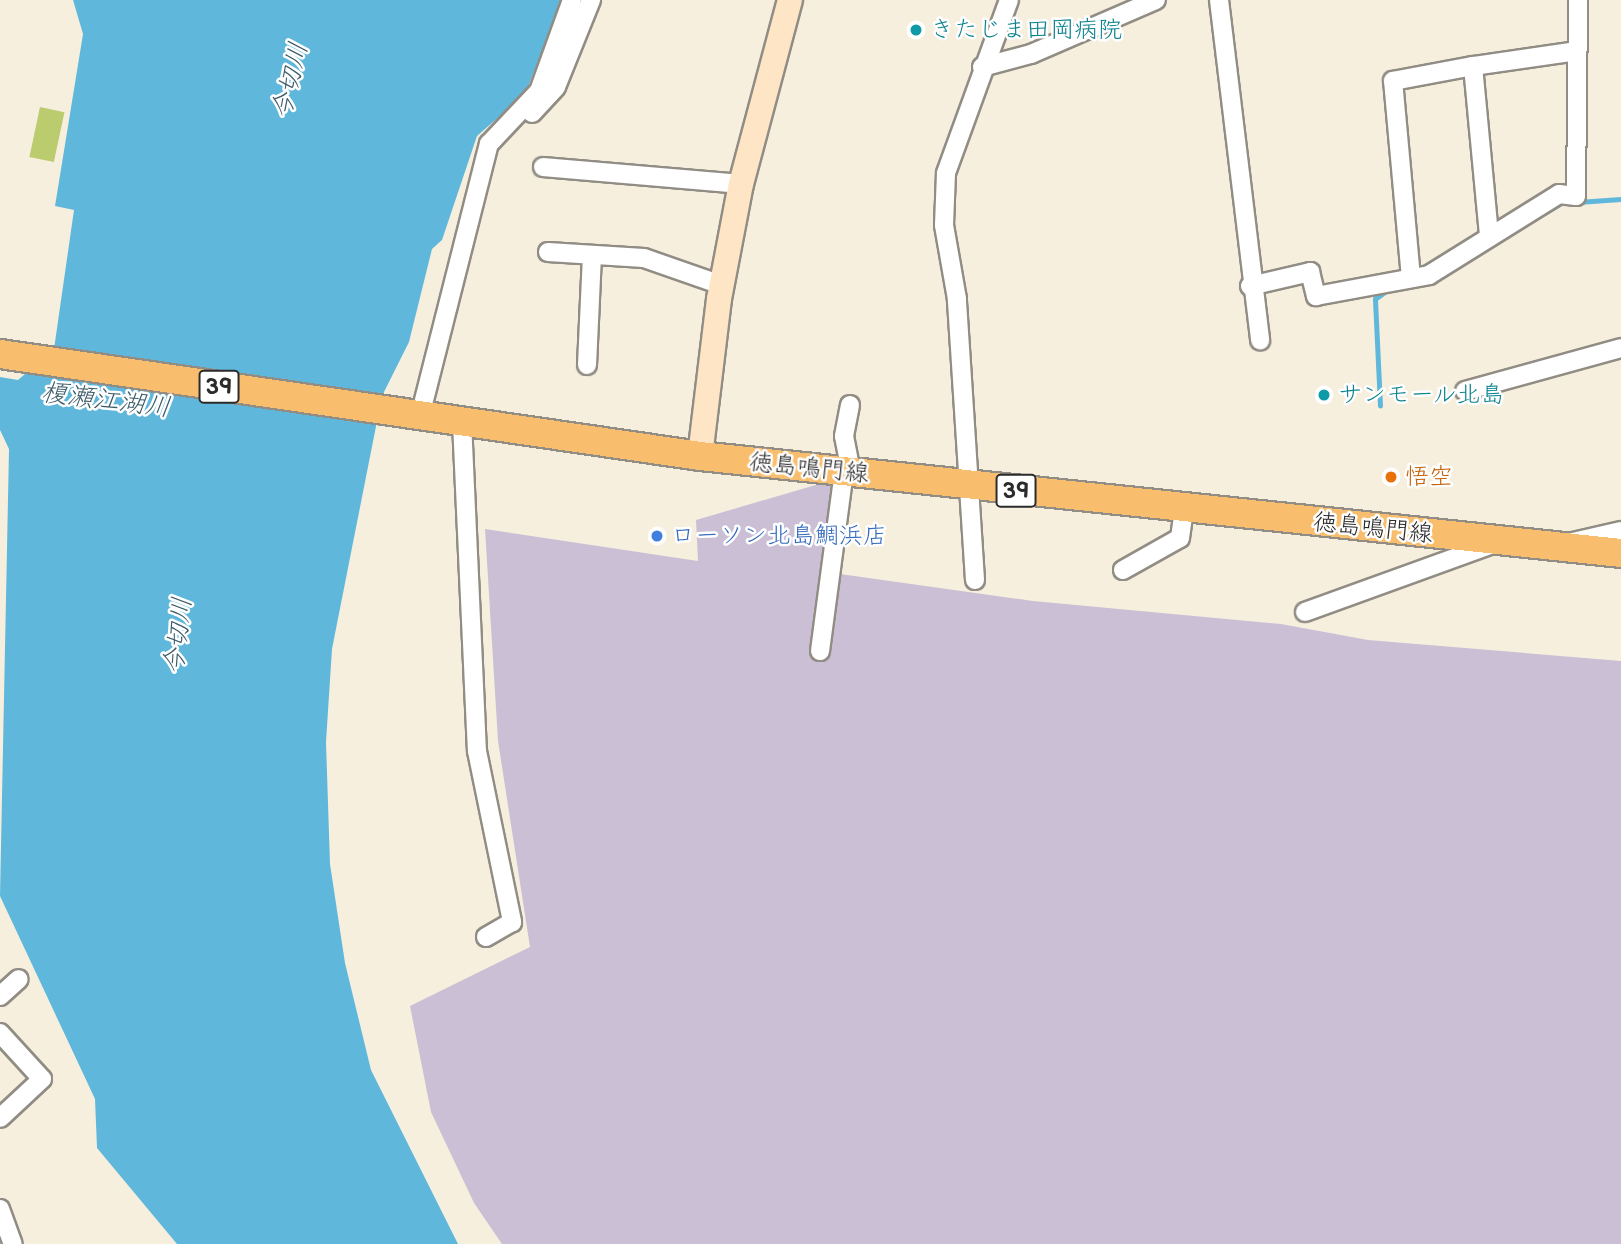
<!DOCTYPE html>
<html>
<head>
<meta charset="utf-8">
<style>
	body { margin:0 }
	#map { position:relative; width:1621px; height:1244px; overflow:hidden; background:#f7efde; font-family:"Balsamiq Sans","Klee One",sans-serif }
	div>[style] { position:absolute }
	.industrial>* { inset:0; background:#cbbfd5 }
	.green>* { inset:0; background:#bbcc6f; transform-origin:0 0 }
	.water>* { inset:0; background:#5fb8dc }
	.stream>* { height:4.5px; margin:-2.25px; padding:0 2.25px; transform-origin:2.25px; border-radius:2.25px; background:#5fb8dc }
	.roads { filter:drop-shadow(2px 0 #918d84) drop-shadow(-2px 0 #918d84) drop-shadow(0 2px #918d84) drop-shadow(0 -2px #918d84) }
	.street>* { height:18px; margin:-9px; padding:0 9px; transform-origin:9px; border-radius:9px; background:#fff }
	.secondary>* { height:24px; margin:-12px; padding:0 12px; transform-origin:12px; border-radius:12px; background:#fde5c5 }
	.primary>* { height:28px; margin:-14px; padding:0 14px; transform-origin:14px; border-radius:14px; background:#f9be6d }
	.dots>* { width:19px; height:19px; translate:-50% -50%; box-sizing:border-box; border:4px solid #fff; border-radius:50% }
	span { translate:-50% -50%; white-space:nowrap; text-align:center; line-height:1.15; -webkit-text-stroke:5px #fff; paint-order:stroke }
	.shield-label span { padding:2px 5px; background:#fff; border:2px solid; border-radius:5px; -webkit-text-stroke-width:0 }
	.shield-label { font-size:23px; color:#2b2b2b; font-weight:700 }
	.culture-label { font-size:24px; color:#0d838f }
	.left { translate:0 -50%; text-align:left }
	.street-label { font-size:24px; color:#2b2b2b }
	.food-label { font-size:24px; color:#c56008 }
	.shop-label { font-size:24px; color:#366cbe }
	.water-label { font-size:26px; color:#3d5c69; font-style:italic }
</style>
</head>
<body>
<div id="map">
	<div class="industrial">
		<i style="clip-path:polygon(836px 479px,840px 574px,1033px 601px,1281px 624px,1368px 640px,1621px 661px,1621px 1244px,502px 1244px,474px 1203px,431px 1112px,410px 1006px,530px 947px,498px 741px,485px 529px,698px 561px,696px 520px)"></i>
	</div>
	<div class="green">
		<i style="left:40px;top:107px;width:25px;height:51px;rotate:12deg"></i>
	</div>
	<div class="water">
		<i style="clip-path:polygon(73px 0,563px 0,525px 94px,477px 136px,442px 240px,432px 249px,409px 342px,382px 396px,332px 649px,326px 742px,330px 864px,345px 963px,371px 1070px,458px 1244px,177px 1244px,97px 1148px,95px 1099px,0 896px,9px 449px,0 430px,0 377px,18px 380px,54px 349px,74px 210px,55px 206px,83px 34px)"></i>
	</div>
	<div class="stream">
		<i style="left:1578px;top:202px;width:43px;rotate:-4deg"></i>
		<i style="left:1543px;top:214px;width:26px;rotate:-31deg"></i>
		<i style="left:1380px;top:406px;width:107px;rotate:-92.7deg"></i>
		<i style="left:1375px;top:299px;width:14px;rotate:-36deg"></i>
	</div>
	<div class="roads">
		<div class="street">
			<i style="left:1219px;top:0;width:343px;rotate:83.1deg"></i>
			<i style="left:1473px;top:66px;width:105px;rotate:-8.2deg"></i>
			<i style="left:982px;top:67px;width:51px;rotate:-14.9deg"></i>
			<i style="left:1031px;top:54px;width:136px;rotate:-23.4deg"></i>
			<i style="left:532px;top:113px;width:35px;rotate:-47deg"></i>
			<i style="left:556px;top:87px;width:94px;rotate:-68.1deg"></i>
			<i style="left:543px;top:167px;width:199px;rotate:4.9deg"></i>
			<i style="left:548px;top:252px;width:96px;rotate:3.6deg"></i>
			<i style="left:644px;top:258px;width:82px;rotate:19.3deg"></i>
			<i style="left:1411px;top:278px;width:198px;rotate:-95.2deg"></i>
			<i style="left:1393px;top:81px;width:81px;rotate:-10.6deg"></i>
			<i style="left:1473px;top:66px;width:170px;rotate:84.6deg"></i>
			<i style="left:1250px;top:286px;width:62px;rotate:-13.1deg"></i>
			<i style="left:1310px;top:272px;width:25px;rotate:76deg"></i>
			<i style="left:1316px;top:296px;width:115px;rotate:-10.5deg"></i>
			<i style="left:1429px;top:275px;width:153px;rotate:-31.9deg"></i>
			<i style="left:1559px;top:194px;width:17px;rotate:7deg"></i>
			<i style="left:1576px;top:196px;width:196px;rotate:-89.4deg"></i>
			<i style="left:587px;top:365px;width:110px;rotate:-87.4deg"></i>
			<i style="left:1465px;top:391px;width:162px;rotate:-15.4deg"></i>
			<i style="left:850px;top:405px;width:32px;rotate:101deg"></i>
			<i style="left:844px;top:436px;width:37px;rotate:79deg"></i>
			<i style="left:420px;top:416px;width:281px;rotate:-75.8deg"></i>
			<i style="left:489px;top:144px;width:73px;rotate:-46.7deg"></i>
			<i style="left:539px;top:91px;width:97px;rotate:-70.1deg"></i>
			<i style="left:462px;top:422px;width:329px;rotate:87.4deg"></i>
			<i style="left:477px;top:751px;width:175px;rotate:78.4deg"></i>
			<i style="left:512px;top:922px;width:30px;rotate:150deg"></i>
			<i style="left:1573px;top:542px;width:49px;rotate:-12.9deg"></i>
			<i style="left:1123px;top:570px;width:65px;rotate:-29.3deg"></i>
			<i style="left:1180px;top:538px;width:30px;rotate:-82deg"></i>
			<i style="left:975px;top:580px;width:282px;rotate:-93.7deg"></i>
			<i style="left:957px;top:299px;width:75px;rotate:-100deg"></i>
			<i style="left:944px;top:225px;width:52px;rotate:-87.8deg"></i>
			<i style="left:946px;top:173px;width:184px;rotate:-70deg"></i>
			<i style="left:1305px;top:612px;width:200px;rotate:-19.9deg"></i>
			<i style="left:820px;top:651px;width:181px;rotate:-82.4deg"></i>
			<i style="left:0;top:996px;width:25px;rotate:-42deg"></i>
			<i style="left:0;top:1033px;width:62px;rotate:47.6deg"></i>
			<i style="left:42px;top:1079px;width:57px;rotate:137.1deg"></i>
			<i style="left:0;top:1209px;width:37px;rotate:70deg"></i>
		</div>
		<div class="secondary">
			<i style="left:700px;top:456px;width:158px;rotate:-83.1deg"></i>
			<i style="left:719px;top:299px;width:117px;rotate:-79.2deg"></i>
			<i style="left:741px;top:184px;width:190px;rotate:-75.1deg"></i>
		</div>
		<div class="primary">
			<i style="left:0;top:354px;width:707px;rotate:8.29deg"></i>
			<i style="left:700px;top:456px;width:926px;rotate:6.01deg"></i>
		</div>
	</div>
	<div class="dots">
		<i style="left:916px;top:30px;background:#0f9aa8"></i>
		<i style="left:1324px;top:395px;background:#0f9aa8"></i>
		<i style="left:1391px;top:477px;background:#e8710a"></i>
		<i style="left:657px;top:536px;background:#3f7fe0"></i>
	</div>
	<div class="shield-label">
		<span style="left:219px;top:387px">39</span>
		<span style="left:1016px;top:491px">39</span>
	</div>
	<div class="culture-label">
		<span class="left" style="left:930px;top:30px">きたじま田岡病院</span>
		<span class="left" style="left:1338px;top:395px">サンモール北島</span>
	</div>
	<div class="street-label">
		<span style="left:809px;top:468px;rotate:6deg">徳島鳴門線</span>
		<span style="left:1373px;top:528px;rotate:6deg">徳島鳴門線</span>
	</div>
	<div class="food-label">
		<span class="left" style="left:1405px;top:477px">悟空</span>
	</div>
	<div class="shop-label">
		<span class="left" style="left:671px;top:536px">ローソン北島鯛浜店</span>
	</div>
	<div class="water-label">
		<span style="left:291px;top:81px;rotate:-76deg">今切川</span>
		<span style="left:106px;top:401px;rotate:7deg">榎瀬江湖川</span>
		<span style="left:179px;top:636px;rotate:-83deg">今切川</span>
	</div>
</div>
</body>
</html>
